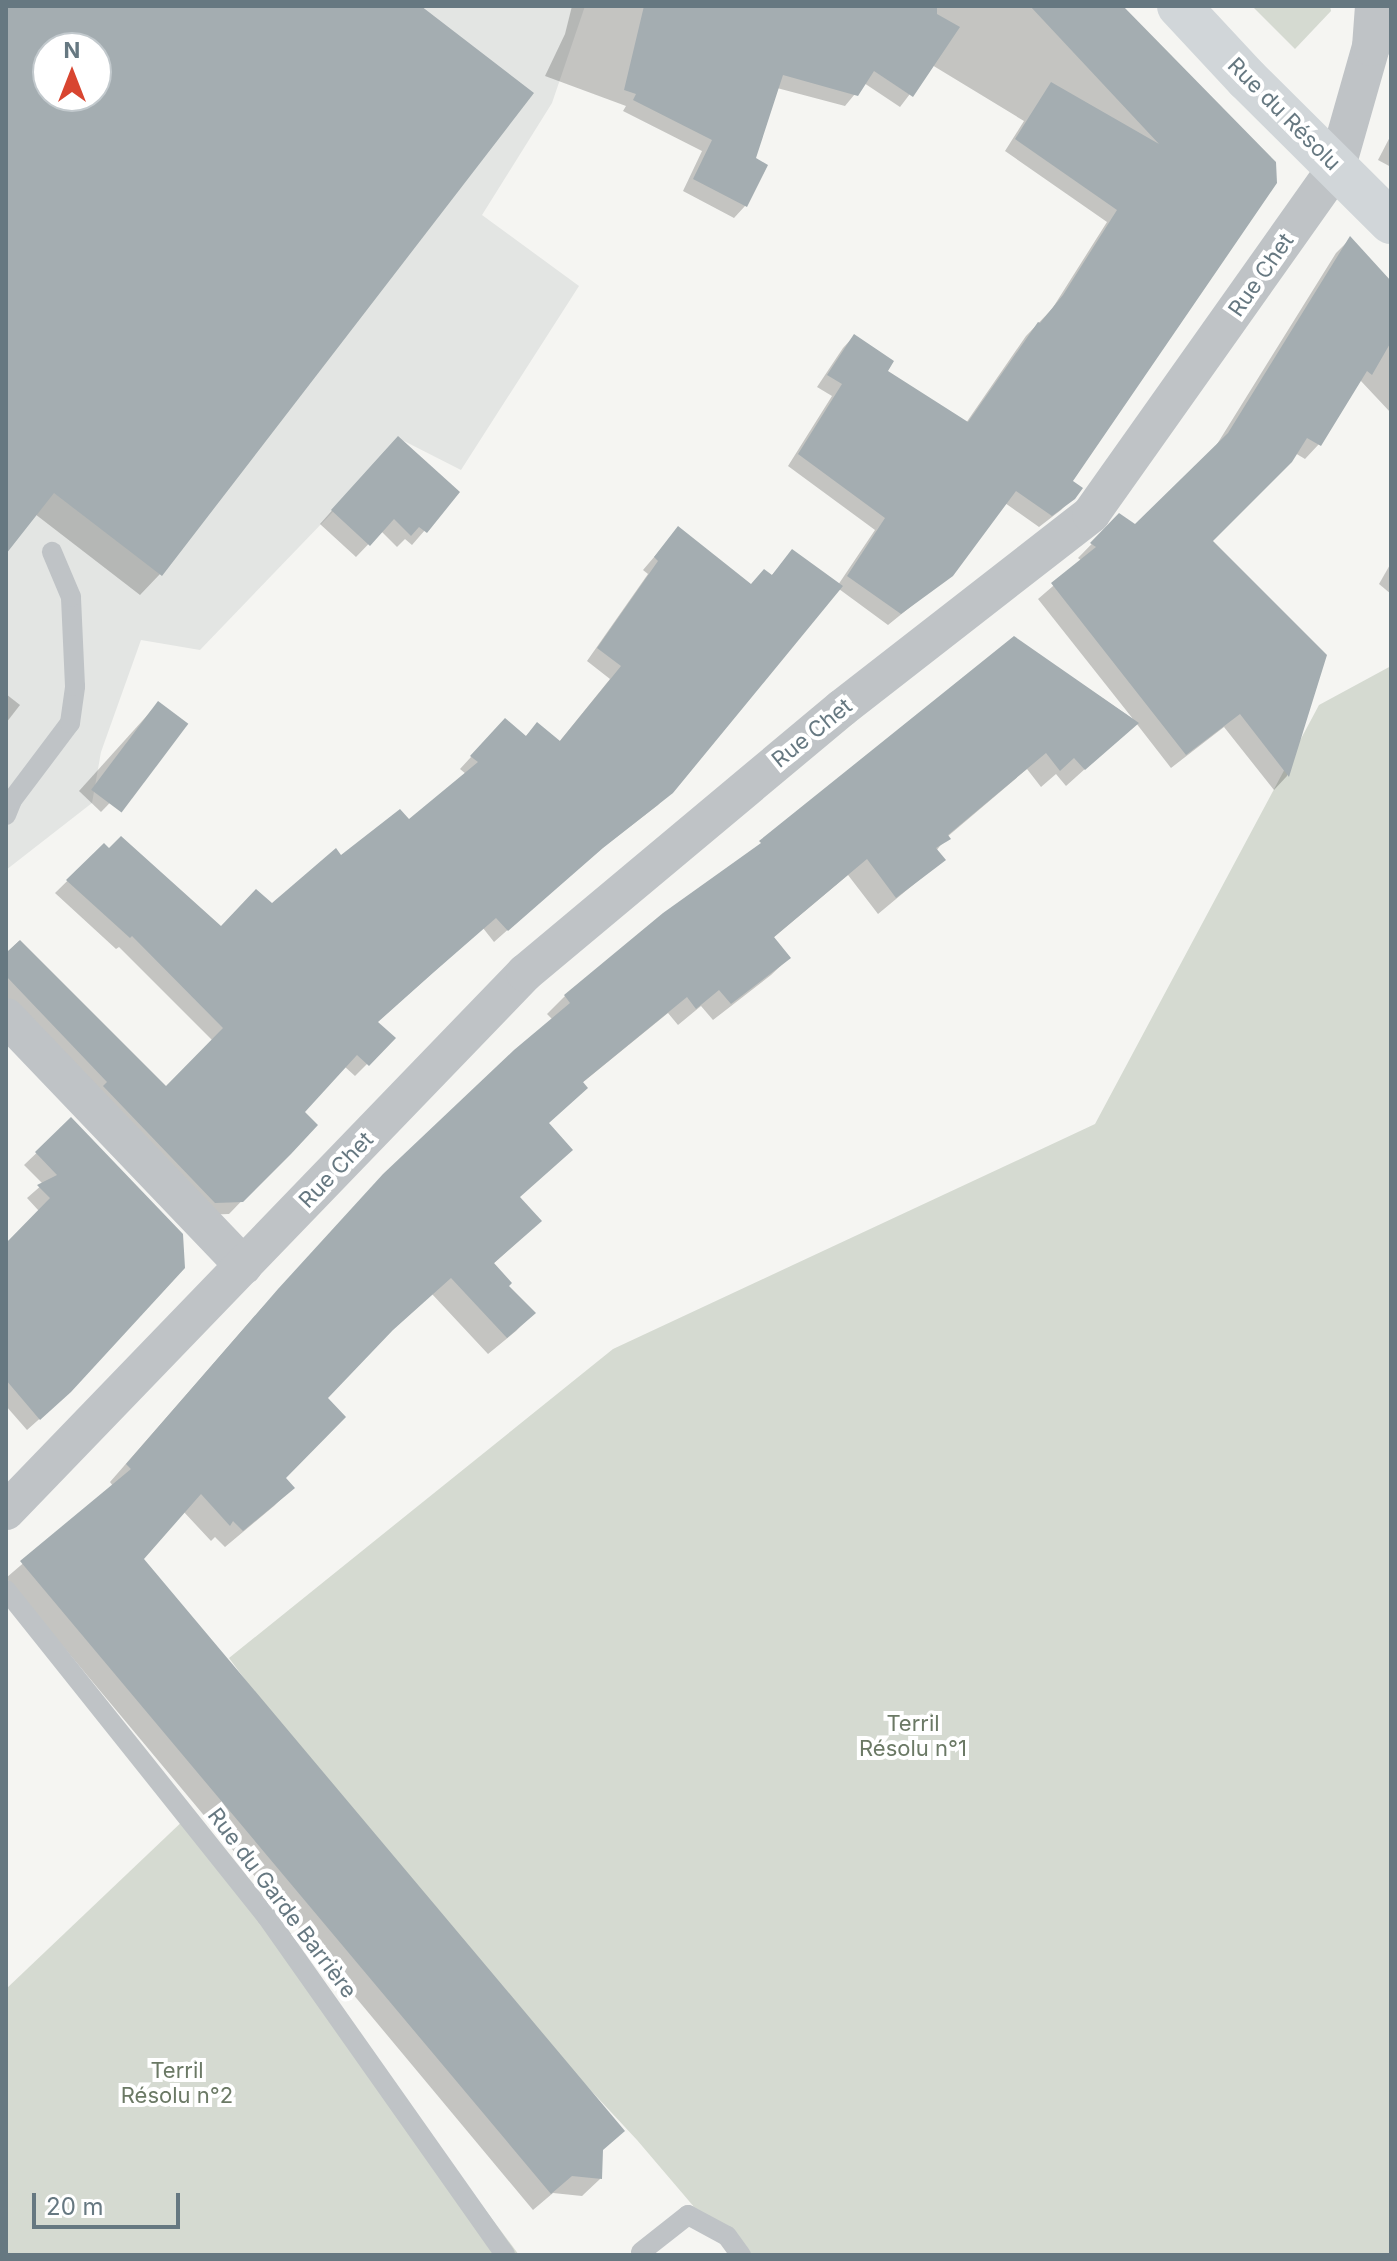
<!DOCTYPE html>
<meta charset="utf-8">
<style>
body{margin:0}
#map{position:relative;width:1397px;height:2261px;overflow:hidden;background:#f5f5f2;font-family:Inter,sans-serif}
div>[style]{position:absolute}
.built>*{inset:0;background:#e3e5e3}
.green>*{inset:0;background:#d5dad1}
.shadow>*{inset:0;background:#0003}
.building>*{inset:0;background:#a4adb1;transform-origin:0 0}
.lane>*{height:20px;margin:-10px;padding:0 10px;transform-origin:10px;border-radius:10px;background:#bfc3c6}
.street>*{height:38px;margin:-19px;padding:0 19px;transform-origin:19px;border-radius:19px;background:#bfc3c6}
.secondary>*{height:44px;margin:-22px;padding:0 22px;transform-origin:22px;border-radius:22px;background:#d1d6d9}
span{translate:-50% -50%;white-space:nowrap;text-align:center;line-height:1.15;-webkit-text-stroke:8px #fff;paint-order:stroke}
.street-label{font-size:22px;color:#667881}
.park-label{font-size:22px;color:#6b7965}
.frame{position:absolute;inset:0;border:8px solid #667881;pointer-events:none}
.north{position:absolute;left:32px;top:32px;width:80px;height:80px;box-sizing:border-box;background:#fff;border:2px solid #c2c9cd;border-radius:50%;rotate:0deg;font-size:22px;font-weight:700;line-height:32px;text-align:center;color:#667881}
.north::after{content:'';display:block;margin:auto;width:28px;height:36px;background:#d84530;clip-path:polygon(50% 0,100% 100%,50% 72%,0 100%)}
.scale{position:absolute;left:32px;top:2193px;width:148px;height:36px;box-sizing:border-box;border:4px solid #667881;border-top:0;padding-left:10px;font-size:24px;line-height:28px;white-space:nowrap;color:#667881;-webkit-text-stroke:6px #fff;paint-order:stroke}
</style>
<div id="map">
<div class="built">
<div style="clip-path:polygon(evenodd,6px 6px,585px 6px,552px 103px,482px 215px,579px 286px,461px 470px,402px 440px,200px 650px,141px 640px,101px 752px,92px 803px,6px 870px,6px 6px,48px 48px,96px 48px,96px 96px,48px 96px,48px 48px)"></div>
</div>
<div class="green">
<div style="clip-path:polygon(1252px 6px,1330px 6px,1331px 11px,1295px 49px)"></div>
<div style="clip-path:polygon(1391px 666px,1391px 2255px,735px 2255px,637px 2140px,394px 1879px,229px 1658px,613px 1349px,1095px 1124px,1319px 705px)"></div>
<div style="clip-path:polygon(188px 1816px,267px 1917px,519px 2255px,6px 2255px,6px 1989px)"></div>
</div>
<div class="shadow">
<div style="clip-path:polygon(evenodd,6px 6px,418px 6px,160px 574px,140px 595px,35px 514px,6px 551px,6px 6px,48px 48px,96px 48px,96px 96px,48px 96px,48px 48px)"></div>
<div style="clip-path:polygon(572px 6px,1120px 6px,1274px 163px,1070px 482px,1073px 497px,1061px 510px,1039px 527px,1005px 503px,951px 574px,888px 625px,839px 589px,658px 805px,588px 859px,494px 942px,483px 928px,376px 1023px,393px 1038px,355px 1076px,344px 1066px,302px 1112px,315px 1125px,229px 1214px,202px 1215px,6px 1010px,6px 953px,19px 941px,166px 1088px,213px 1041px,119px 947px,116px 949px,55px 893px,104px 845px,220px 929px,272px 906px,341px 858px,409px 822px,466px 774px,460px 769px,493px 733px,525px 737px,537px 725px,559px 742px,610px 679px,587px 661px,648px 574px,643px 570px,678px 529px,750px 586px,771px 576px,793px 552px,838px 585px,875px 530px,788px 466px,832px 396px,817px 387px,843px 348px,854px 336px,885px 372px,966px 423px,1026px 336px,1052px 309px,1107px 222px,1005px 151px,1024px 121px,932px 65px,900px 107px,864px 83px,845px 106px,777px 88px,753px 159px,765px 165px,745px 206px,734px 218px,683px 191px,702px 151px,623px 111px,626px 106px,545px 76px,565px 34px)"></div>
<div style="clip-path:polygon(1391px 135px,1391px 167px,1378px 160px)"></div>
<div style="clip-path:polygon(1350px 239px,1391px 284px,1391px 413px,1360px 380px,1319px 444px,1305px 459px,1295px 453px,1210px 541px,1325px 655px,1287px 776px,1274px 790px,1224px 727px,1171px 768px,1136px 723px,1066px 786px,1056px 774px,1041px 787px,1027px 769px,947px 837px,936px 851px,943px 860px,878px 914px,848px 875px,773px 938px,789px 958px,771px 975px,713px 1020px,701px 1006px,678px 1025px,668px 1013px,582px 1083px,547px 1124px,519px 1198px,540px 1221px,493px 1264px,506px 1287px,533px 1313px,516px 1331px,488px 1354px,432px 1294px,379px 1342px,326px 1398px,283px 1478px,292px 1488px,274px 1506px,225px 1547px,215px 1537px,211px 1541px,183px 1511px,141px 1559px,601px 2152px,600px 2179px,582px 2196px,553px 2193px,533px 2210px,6px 1578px,113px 1486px,110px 1482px,261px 1309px,553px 1020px,547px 1014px,565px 996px,664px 914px,746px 856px,1014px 638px,1133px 719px,1038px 599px,1082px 561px,1078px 558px,1119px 516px,1135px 527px,1214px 449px,1336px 253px)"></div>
<div style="clip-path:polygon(385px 451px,458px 492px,412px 545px,405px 539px,397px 547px,381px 531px,356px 557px,320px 524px)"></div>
<div style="clip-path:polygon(1391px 563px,1391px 594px,1379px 584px)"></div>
<div style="clip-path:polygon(6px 694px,20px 705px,6px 723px)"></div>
<div style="clip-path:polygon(152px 710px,185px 725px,101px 812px,79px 791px)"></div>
<div style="clip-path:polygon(71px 1120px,55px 1405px,27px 1430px,6px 1406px,6px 1246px,39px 1211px,27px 1198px,43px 1184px,24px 1165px)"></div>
</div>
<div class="building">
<div style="clip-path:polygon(evenodd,6px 6px,421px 6px,534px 93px,162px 576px,54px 493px,6px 554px,6px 6px,48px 48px,96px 48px,96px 96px,48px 96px,48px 48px)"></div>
<div style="clip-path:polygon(644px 6px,937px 6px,937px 14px,960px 27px,913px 97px,874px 71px,858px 96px,783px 75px,756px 158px,768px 165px,747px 207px,693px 179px,712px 140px,633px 100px,636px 94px,624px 90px)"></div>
<div style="clip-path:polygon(1030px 6px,1123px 6px,1276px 162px,1277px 183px,1073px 481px,1083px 488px,1075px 499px,1052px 516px,1016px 491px,953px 576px,901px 614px,847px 576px,885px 518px,798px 454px,842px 384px,827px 375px,854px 334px,894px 361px,888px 371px,968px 422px,1038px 322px,1040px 323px,1063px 295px,1117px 210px,1015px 139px,1051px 82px,1159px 144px)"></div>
<div style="clip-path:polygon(1350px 236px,1391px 281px,1391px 342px,1372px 375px,1367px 371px,1321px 446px,1307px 438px,1292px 462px,1213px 541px,1327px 655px,1289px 777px,1240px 714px,1186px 755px,1051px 583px,1096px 547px,1090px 543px,1119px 513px,1135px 524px,1228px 433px)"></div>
<div style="clip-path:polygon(398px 436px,460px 492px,427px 533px,419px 527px,411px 536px,394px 519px,370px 546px,331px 510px)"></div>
<div style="clip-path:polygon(678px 526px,751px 584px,764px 569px,772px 575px,792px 549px,843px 586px,673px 793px,603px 848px,508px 931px,496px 918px,434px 972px,378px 1022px,396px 1038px,369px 1066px,357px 1055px,305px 1112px,318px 1125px,291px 1154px,243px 1202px,215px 1203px,103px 1086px,107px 1082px,6px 976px,6px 953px,20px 940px,166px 1086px,223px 1028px,132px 936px,130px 938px,66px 880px,104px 843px,109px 848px,121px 836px,221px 926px,256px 889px,272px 903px,336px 848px,341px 855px,400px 809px,409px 819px,478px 762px,470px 756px,505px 718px,526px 736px,537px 722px,560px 741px,621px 666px,597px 648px,658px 561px,654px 557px)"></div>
<div style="clip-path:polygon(1014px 636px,1139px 723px,1085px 770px,1074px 758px,1060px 771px,1046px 753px,948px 835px,951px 839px,936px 848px,946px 860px,896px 898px,867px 859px,774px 937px,791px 958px,731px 1004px,719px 990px,696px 1009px,687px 997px,583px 1082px,588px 1088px,549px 1123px,573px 1150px,520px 1197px,542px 1221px,494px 1263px,512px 1283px,509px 1286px,536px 1313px,507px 1338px,451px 1278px,393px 1330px,328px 1398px,346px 1417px,286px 1478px,295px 1488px,243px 1531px,233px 1521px,230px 1526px,201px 1494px,144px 1559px,625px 2131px,603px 2150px,602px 2179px,572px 2176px,551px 2194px,20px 1561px,131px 1469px,126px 1464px,278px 1289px,383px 1174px,514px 1050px,570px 1003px,564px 995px,663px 913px,761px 843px,759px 841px)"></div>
<div style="left:158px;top:701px;width:38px;height:111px;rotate:37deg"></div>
<div style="clip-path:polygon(71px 1117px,183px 1234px,185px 1268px,71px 1392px,40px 1420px,6px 1380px,6px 1243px,50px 1198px,37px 1185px,57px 1175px,35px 1152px)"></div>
</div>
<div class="lane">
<div style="left:6px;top:815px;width:16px;rotate:-68deg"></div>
<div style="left:12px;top:800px;width:96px;rotate:-53deg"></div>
<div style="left:70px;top:723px;width:37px;rotate:-82deg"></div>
<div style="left:75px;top:686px;width:89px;rotate:-92.6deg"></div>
<div style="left:71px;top:597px;width:49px;rotate:-112.9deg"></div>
<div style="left:6px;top:1590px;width:418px;rotate:51.4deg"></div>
<div style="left:267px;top:1917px;width:413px;rotate:54.8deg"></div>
<div style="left:641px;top:2252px;width:60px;rotate:-38.2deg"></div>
<div style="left:688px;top:2215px;width:44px;rotate:28.3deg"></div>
<div style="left:727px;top:2236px;width:24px;rotate:54deg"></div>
</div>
<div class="street">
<div style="left:6px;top:1017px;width:344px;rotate:46.3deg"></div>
<div style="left:6px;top:1511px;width:748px;rotate:-46.03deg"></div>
<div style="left:525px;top:973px;width:413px;rotate:-39.9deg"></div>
<div style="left:842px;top:708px;width:316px;rotate:-37.9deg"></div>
<div style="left:1091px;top:514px;width:426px;rotate:-54.7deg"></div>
<div style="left:1337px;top:166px;width:124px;rotate:-74.1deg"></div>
<div style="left:1371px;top:47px;width:41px;rotate:-85.8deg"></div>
</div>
<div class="secondary">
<div style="left:1179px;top:6px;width:100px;rotate:47deg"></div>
<div style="left:1247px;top:79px;width:203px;rotate:44.8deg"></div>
</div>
<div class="street-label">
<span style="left:1284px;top:114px;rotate:45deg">Rue du Résolu</span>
<span style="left:1261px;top:275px;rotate:-55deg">Rue Chet</span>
<span style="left:812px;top:733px;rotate:-39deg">Rue Chet</span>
<span style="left:336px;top:1170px;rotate:-46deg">Rue Chet</span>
<span style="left:282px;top:1903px;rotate:53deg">Rue du Garde Barrière</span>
</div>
<div class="park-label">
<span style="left:913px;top:1736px">Terril<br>Résolu n°1</span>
<span style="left:177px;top:2083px">Terril<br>Résolu n°2</span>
</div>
<div class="frame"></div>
<div class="north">N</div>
<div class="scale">20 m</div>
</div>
